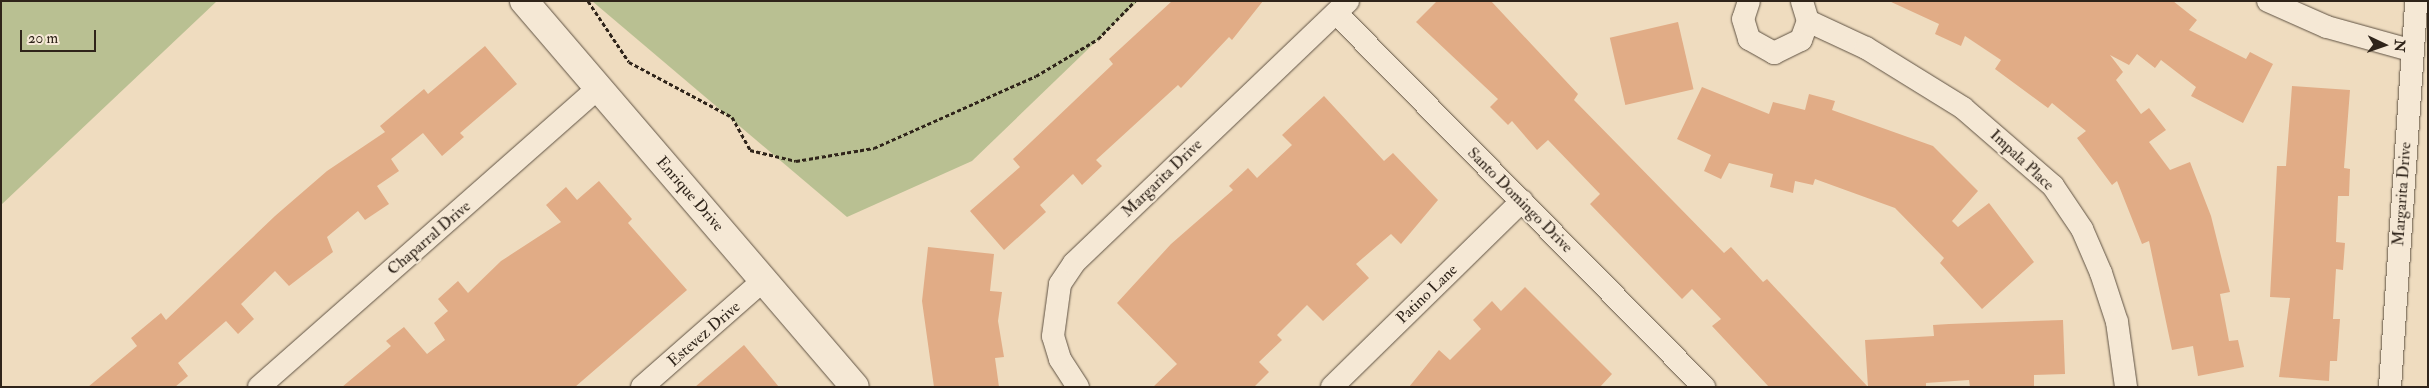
<!DOCTYPE html>
<style>
body{margin:0}
#map{position:relative;width:2429px;height:388px;overflow:hidden;background:#efdcbf;font-family:"IM FELL Double Pica",serif}
div>[style]{position:absolute}
.green>*{inset:0;background:#b9c092}
.building>*{inset:0;background:#e1ac86;transform-origin:0 0}
.path>*{height:3px;margin-top:-1.5px;transform-origin:0;background:repeating-linear-gradient(90deg,#2f241a 0 4px,transparent 0 6.5px)}
.roads{filter:drop-shadow(0 0 1px #5f5243) drop-shadow(0 0 1px #5f5243)}
.minor>*{height:22px;margin:-11px;padding:0 11px;transform-origin:11px;border-radius:11px;background:#f5e8d5}
.tertiary>*{height:28px;margin:-14px;padding:0 14px;transform-origin:14px;border-radius:14px;background:#f5e8d5}
span{translate:-50% -50%;white-space:nowrap;text-align:center;line-height:1.15;-webkit-text-stroke:4px #f5e8d5;paint-order:stroke}
.street-label{font-size:16px;color:#2f241a}
.frame{position:absolute;inset:0;border:2px solid #2f241a;pointer-events:none}
.north{position:absolute;left:2359px;top:20px;width:50px;height:50px;-webkit-text-stroke:4px #f5e8d5;paint-order:stroke;rotate:93deg;font-size:14px;font-weight:700;line-height:20px;text-align:center;color:#2f241a}
.north::after{content:'';display:block;margin:auto;width:18px;height:22px;background:#2f241a;clip-path:polygon(50% 0,100% 100%,50% 72%,0 100%)}
.scale{position:absolute;left:20px;top:30px;width:76px;height:22px;box-sizing:border-box;border:2px solid #2f241a;border-top:0;padding-left:6px;font-size:15px;line-height:18px;white-space:nowrap;color:#2f241a;-webkit-text-stroke:4px #f5e8d5;paint-order:stroke}
</style>
<div id="map">
<div class="green">
<div style="clip-path:polygon(1px 1px,217px 1px,1px 205px)"></div>
<div style="clip-path:polygon(592px 1px,1138px 1px,972px 161px,847px 217px)"></div>
</div>
<div class="building">
<div style="clip-path:polygon(1172px 1px,1263px 1px,1232px 40px,1229px 37px,1181px 88px,1178px 85px,1096px 160px,1102px 166px,1082px 185px,1073px 174px,1040px 205px,1046px 212px,1004px 250px,970px 211px,1020px 167px,1013px 159px,1113px 64px,1109px 59px)"></div>
<div style="clip-path:polygon(1437px 1px,1491px 1px,1578px 94px,1574px 100px,1724px 253px,1731px 247px,1763px 282px,1767px 279px,1868px 387px,1865px 340px,1934px 336px,1933px 325px,1949px 324px,2063px 320px,2065px 374px,2034px 375px,2034px 387px,1970px 387px,1969px 380px,1926px 383px,1926px 387px,1769px 387px,1712px 326px,1721px 319px,1692px 289px,1682px 299px,1590px 204px,1600px 194px,1548px 140px,1537px 150px,1512px 121px,1508px 125px,1490px 107px,1498px 99px,1416px 22px)"></div>
<div style="clip-path:polygon(1889px 1px,2173px 1px,2197px 20px,2189px 30px,2246px 59px,2250px 52px,2273px 64px,2243px 123px,2191px 96px,2196px 87px,2161px 60px,2155px 68px,2137px 54px,2129px 65px,2110px 55px,2123px 72px,2116px 80px,2141px 114px,2149px 108px,2166px 130px,2149px 142px,2170px 170px,2190px 162px,2211px 216px,2230px 292px,2220px 294px,2229px 341px,2238px 340px,2244px 367px,2198px 376px,2193px 346px,2172px 350px,2149px 241px,2142px 244px,2117px 181px,2112px 185px,2077px 138px,2086px 131px,2052px 103px,2048px 108px,1995px 69px,2001px 60px,1965px 36px,1961px 46px,1935px 34px,1939px 24px)"></div>
<div style="left:1678px;top:22px;width:69px;height:70px;rotate:77deg"></div>
<div style="clip-path:polygon(485px 46px,517px 84px,460px 133px,464px 137px,442px 156px,423px 133px,391px 159px,399px 171px,377px 186px,389px 204px,365px 220px,358px 211px,327px 237px,333px 252px,289px 286px,275px 271px,241px 304px,254px 319px,238px 334px,226px 321px,178px 363px,188px 376px,175px 387px,88px 387px,137px 346px,131px 338px,161px 313px,166px 320px,275px 216px,327px 171px,385px 132px,380px 126px,424px 89px,428px 94px)"></div>
<div style="clip-path:polygon(2292px 86px,2350px 90px,2344px 168px,2350px 169px,2349px 196px,2338px 196px,2336px 242px,2345px 243px,2343px 270px,2336px 269px,2333px 319px,2340px 319px,2337px 361px,2330px 361px,2329px 381px,2279px 377px,2290px 298px,2270px 297px,2277px 166px,2286px 166px)"></div>
<div style="clip-path:polygon(1702px 87px,1769px 114px,1773px 102px,1805px 110px,1809px 94px,1835px 101px,1832px 110px,1933px 146px,1978px 191px,1952px 221px,1958px 227px,1989px 203px,2034px 262px,1982px 309px,1940px 263px,1944px 258px,1895px 208px,1815px 179px,1813px 185px,1795px 181px,1793px 193px,1770px 187px,1773px 174px,1729px 163px,1721px 179px,1704px 171px,1711px 155px,1677px 139px)"></div>
<div style="clip-path:polygon(1324px 96px,1384px 161px,1393px 153px,1438px 200px,1401px 244px,1391px 234px,1356px 264px,1369px 278px,1323px 321px,1307px 305px,1277px 335px,1282px 340px,1259px 362px,1269px 372px,1254px 387px,1153px 387px,1177px 364px,1117px 303px,1171px 244px,1233px 190px,1229px 186px,1248px 168px,1257px 178px,1292px 145px,1282px 135px)"></div>
<div style="clip-path:polygon(599px 181px,632px 219px,628px 223px,687px 290px,575px 387px,342px 387px,391px 346px,386px 341px,404px 327px,427px 354px,445px 340px,434px 323px,448px 311px,438px 299px,458px 281px,468px 293px,501px 261px,561px 222px,546px 205px,566px 187px,577px 200px)"></div>
<div style="clip-path:polygon(928px 247px,994px 254px,990px 291px,1002px 292px,998px 321px,1004px 357px,995px 358px,999px 387px,934px 387px,922px 301px)"></div>
<div style="clip-path:polygon(1525px 287px,1612px 374px,1600px 387px,1409px 387px,1439px 350px,1450px 360px,1481px 329px,1473px 320px,1492px 301px,1501px 311px)"></div>
<div style="clip-path:polygon(744px 345px,779px 387px,695px 387px)"></div>
</div>
<div class="path">
<div style="left:588px;top:1px;width:73px;rotate:56.1deg"></div>
<div style="left:629px;top:62px;width:117px;rotate:28.1deg"></div>
<div style="left:732px;top:117px;width:38px;rotate:61deg"></div>
<div style="left:750px;top:150px;width:47px;rotate:13.4deg"></div>
<div style="left:796px;top:161px;width:79px;rotate:-9.5deg"></div>
<div style="left:874px;top:148px;width:177px;rotate:-24deg"></div>
<div style="left:1036px;top:76px;width:72px;rotate:-30.8deg"></div>
<div style="left:1098px;top:39px;width:53px;rotate:-45.8deg"></div>
</div>
<div class="roads">
<div class="minor">
<div style="left:1749px;top:1px;width:19px;rotate:108deg"></div>
<div style="left:1743px;top:19px;width:21px;rotate:73deg"></div>
<div style="left:1749px;top:39px;width:29px;rotate:29deg"></div>
<div style="left:1774px;top:53px;width:30px;rotate:-26deg"></div>
<div style="left:1801px;top:40px;width:20px;rotate:-70deg"></div>
<div style="left:1808px;top:21px;width:21px;rotate:-107deg"></div>
<div style="left:2268px;top:1px;width:64px;rotate:23.8deg"></div>
<div style="left:2327px;top:27px;width:86px;rotate:15.5deg"></div>
<div style="left:1336px;top:13px;width:525px;rotate:45.46deg"></div>
<div style="left:1808px;top:21px;width:64px;rotate:25deg"></div>
<div style="left:1866px;top:48px;width:114px;rotate:31.7deg"></div>
<div style="left:1963px;top:108px;width:119px;rotate:40.9deg"></div>
<div style="left:2053px;top:186px;width:52px;rotate:56deg"></div>
<div style="left:2082px;top:229px;width:48px;rotate:66.6deg"></div>
<div style="left:2101px;top:273px;width:52px;rotate:71.9deg"></div>
<div style="left:2117px;top:322px;width:66px;rotate:82.1deg"></div>
<div style="left:259px;top:387px;width:451px;rotate:-41.4deg"></div>
<div style="left:642px;top:387px;width:164px;rotate:-41.3deg"></div>
<div style="left:1078px;top:387px;width:33px;rotate:-123deg"></div>
<div style="left:1060px;top:359px;width:24px;rotate:-107deg"></div>
<div style="left:1053px;top:336px;width:52px;rotate:-82.3deg"></div>
<div style="left:1060px;top:284px;width:25px;rotate:-56deg"></div>
<div style="left:1074px;top:263px;width:379px;rotate:-43.7deg"></div>
<div style="left:1332px;top:387px;width:266px;rotate:-44.4deg"></div>
<div style="left:2390px;top:387px;width:387px;rotate:-86.1deg"></div>
</div>
<div class="tertiary">
<div style="left:524px;top:1px;width:508px;rotate:49.39deg"></div>
</div>
</div>
<div class="street-label">
<span style="left:2022px;top:160px;rotate:43deg">Impala Place</span>
<span style="left:1162px;top:178px;rotate:-44deg">Margarita Drive</span>
<span style="left:690px;top:194px;rotate:49deg">Enrique Drive</span>
<span style="left:2402px;top:194px;rotate:-86deg">Margarita Drive</span>
<span style="left:1520px;top:200px;rotate:45deg">Santo Domingo Drive</span>
<span style="left:429px;top:238px;rotate:-41deg">Chaparral Drive</span>
<span style="left:1427px;top:294px;rotate:-44deg">Patino Lane</span>
<span style="left:704px;top:334px;rotate:-41deg">Estevez Drive</span>
</div>
<div class="frame"></div>
<div class="north">N</div>
<div class="scale">20 m</div>
</div>
